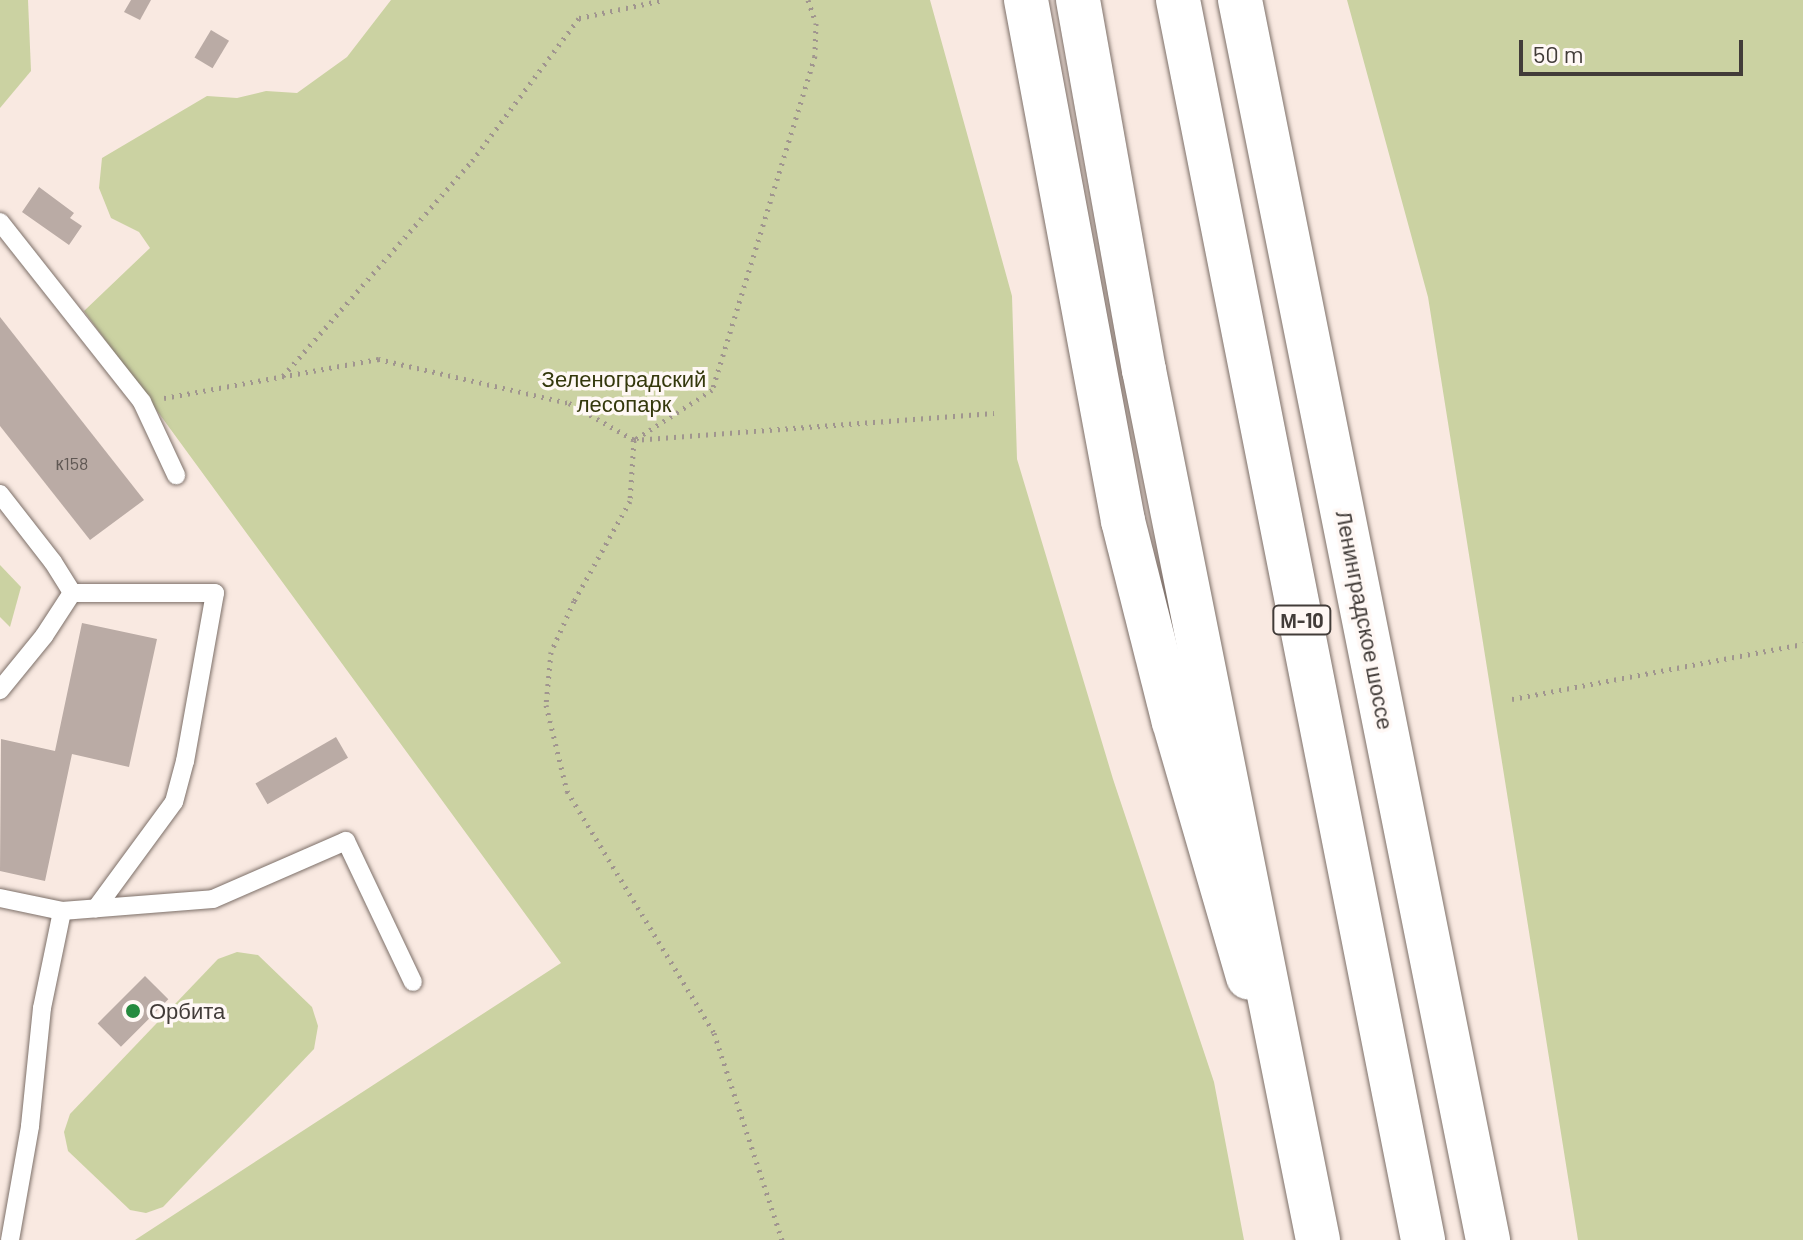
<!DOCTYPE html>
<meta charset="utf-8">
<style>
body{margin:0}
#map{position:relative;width:1803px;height:1240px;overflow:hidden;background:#f9e9e1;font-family:Barlow,sans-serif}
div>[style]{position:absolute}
.green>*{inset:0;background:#cbd2a2}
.building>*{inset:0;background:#baaba5;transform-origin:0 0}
.path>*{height:5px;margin-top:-2.5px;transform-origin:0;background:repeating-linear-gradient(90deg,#a0958f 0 2px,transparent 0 8px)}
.roads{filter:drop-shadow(0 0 2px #7d7069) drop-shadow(0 0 2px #7d7069)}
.service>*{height:18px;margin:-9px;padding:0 9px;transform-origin:9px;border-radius:9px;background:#fff}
.primary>*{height:44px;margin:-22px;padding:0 22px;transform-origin:22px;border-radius:22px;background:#fff}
.trunk>*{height:44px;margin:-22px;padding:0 22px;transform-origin:22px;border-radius:22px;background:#fff}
.dots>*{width:22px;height:22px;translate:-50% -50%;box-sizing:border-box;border:4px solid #fff8f5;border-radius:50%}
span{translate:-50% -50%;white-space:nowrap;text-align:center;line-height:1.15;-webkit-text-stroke:7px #fff8f5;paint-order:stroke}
.number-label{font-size:18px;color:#605854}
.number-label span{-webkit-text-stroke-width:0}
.shield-label span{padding:2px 6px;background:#fff8f5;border:2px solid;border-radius:6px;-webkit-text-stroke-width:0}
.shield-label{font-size:20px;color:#423c39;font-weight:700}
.park-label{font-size:22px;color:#34380c}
.street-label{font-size:22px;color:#423c39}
.poi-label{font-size:22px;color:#423c39}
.left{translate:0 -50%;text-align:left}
.scale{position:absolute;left:1519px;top:40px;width:224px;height:36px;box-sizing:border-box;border:4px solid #423c39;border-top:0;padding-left:10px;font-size:24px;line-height:28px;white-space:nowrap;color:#423c39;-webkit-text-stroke:6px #fff8f5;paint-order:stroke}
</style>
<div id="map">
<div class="green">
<div style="clip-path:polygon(0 0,28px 0,31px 71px,0 108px)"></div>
<div style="clip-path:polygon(391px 0,930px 0,1012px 296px,1017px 459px,1113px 779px,1214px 1082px,1244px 1240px,135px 1240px,561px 963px,84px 311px,150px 248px,139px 232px,111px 218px,99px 188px,102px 158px,207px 96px,237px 98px,266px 91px,297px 93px,347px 57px)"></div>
<div style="clip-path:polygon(1347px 0,1803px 0,1803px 1240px,1578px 1240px,1428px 297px)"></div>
<div style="clip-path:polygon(0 565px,21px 587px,10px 627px,0 617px)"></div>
<div style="clip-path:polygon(237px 952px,258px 955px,312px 1007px,318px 1026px,314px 1049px,163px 1207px,146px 1213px,130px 1210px,68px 1151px,64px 1132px,70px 1114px,218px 959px)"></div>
</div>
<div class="building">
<div style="clip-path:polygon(131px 0,151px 0,140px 20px,124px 12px)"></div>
<div style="left:211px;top:30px;width:21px;height:32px;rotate:31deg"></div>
<div style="clip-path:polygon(39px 187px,74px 213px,70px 218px,82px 226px,69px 245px,22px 212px)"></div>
<div style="clip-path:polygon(0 317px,144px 500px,90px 540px,0 426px)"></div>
<div style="clip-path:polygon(82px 623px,157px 639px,129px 767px,72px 754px,45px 881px,0 871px,1px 739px,55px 751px)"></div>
<div style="left:336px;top:737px;width:24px;height:93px;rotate:60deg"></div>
<div style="left:145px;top:976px;width:33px;height:67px;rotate:45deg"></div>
</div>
<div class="path">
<div style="left:808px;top:0;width:24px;rotate:71deg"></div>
<div style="left:816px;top:23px;width:33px;rotate:92deg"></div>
<div style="left:815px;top:56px;width:350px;rotate:107.1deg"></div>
<div style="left:712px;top:390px;width:93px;rotate:147.3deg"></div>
<div style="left:634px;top:440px;width:361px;rotate:-4.3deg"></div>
<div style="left:283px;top:376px;width:286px;rotate:-48.7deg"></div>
<div style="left:472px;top:161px;width:179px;rotate:-53.2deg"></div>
<div style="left:579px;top:18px;width:86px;rotate:-12.1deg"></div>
<div style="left:164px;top:398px;width:218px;rotate:-10.3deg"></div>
<div style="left:378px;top:359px;width:196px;rotate:13deg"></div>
<div style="left:569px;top:403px;width:75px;rotate:29.6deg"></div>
<div style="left:634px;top:440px;width:61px;rotate:93.8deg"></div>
<div style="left:630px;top:501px;width:115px;rotate:119.2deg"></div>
<div style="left:574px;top:601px;width:56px;rotate:114.3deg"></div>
<div style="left:551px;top:652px;width:53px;rotate:95.4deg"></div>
<div style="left:546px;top:705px;width:89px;rotate:76.3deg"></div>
<div style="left:567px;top:791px;width:283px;rotate:58.7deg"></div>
<div style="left:714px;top:1033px;width:218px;rotate:71.8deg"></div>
<div style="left:1512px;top:699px;width:296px;rotate:-10.7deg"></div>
</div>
<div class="roads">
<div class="service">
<div style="left:0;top:222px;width:229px;rotate:51.7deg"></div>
<div style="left:142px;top:402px;width:81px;rotate:65deg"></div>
<div style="left:0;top:494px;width:86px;rotate:52.1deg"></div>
<div style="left:53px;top:562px;width:36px;rotate:58deg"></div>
<div style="left:72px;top:593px;width:51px;rotate:123.1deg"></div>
<div style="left:44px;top:636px;width:70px;rotate:129.2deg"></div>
<div style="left:72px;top:593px;width:143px"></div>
<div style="left:215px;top:593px;width:171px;rotate:100.1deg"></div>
<div style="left:185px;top:761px;width:42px;rotate:105deg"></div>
<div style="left:174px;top:802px;width:132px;rotate:126.3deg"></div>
<div style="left:0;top:898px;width:63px;rotate:11.8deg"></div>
<div style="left:62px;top:911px;width:151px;rotate:-4.5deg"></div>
<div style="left:213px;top:899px;width:145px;rotate:-23.6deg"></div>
<div style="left:346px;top:841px;width:156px;rotate:64.6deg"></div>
<div style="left:10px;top:1240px;width:116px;rotate:-80deg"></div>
<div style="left:30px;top:1126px;width:119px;rotate:-84.2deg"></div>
<div style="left:42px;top:1008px;width:99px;rotate:-78.3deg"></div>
</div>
<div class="primary">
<div style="left:1026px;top:0;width:530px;rotate:79.45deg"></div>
<div style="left:1123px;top:521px;width:207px;rotate:75.8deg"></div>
<div style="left:1174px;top:722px;width:266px;rotate:73.8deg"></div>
<div style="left:1240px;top:0;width:1265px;rotate:78.69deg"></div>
</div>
<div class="trunk">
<div style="left:1078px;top:0;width:376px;rotate:79.9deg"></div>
<div style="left:1144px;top:370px;width:887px;rotate:78.69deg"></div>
<div style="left:1178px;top:0;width:1264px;rotate:78.82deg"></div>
</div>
</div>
<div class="dots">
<div style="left:133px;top:1011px;background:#258a3f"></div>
</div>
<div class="number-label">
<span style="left:72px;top:463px">к158</span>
</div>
<div class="shield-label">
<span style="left:1302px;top:620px">М-10</span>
</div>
<div class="park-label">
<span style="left:624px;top:391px">Зеленоградский<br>лесопарк</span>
</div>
<div class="street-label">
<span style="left:1365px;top:620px;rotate:79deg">Ленинградское шоссе</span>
</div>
<div class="poi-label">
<span class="left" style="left:149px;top:1011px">Орбита</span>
</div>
<div class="scale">50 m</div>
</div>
